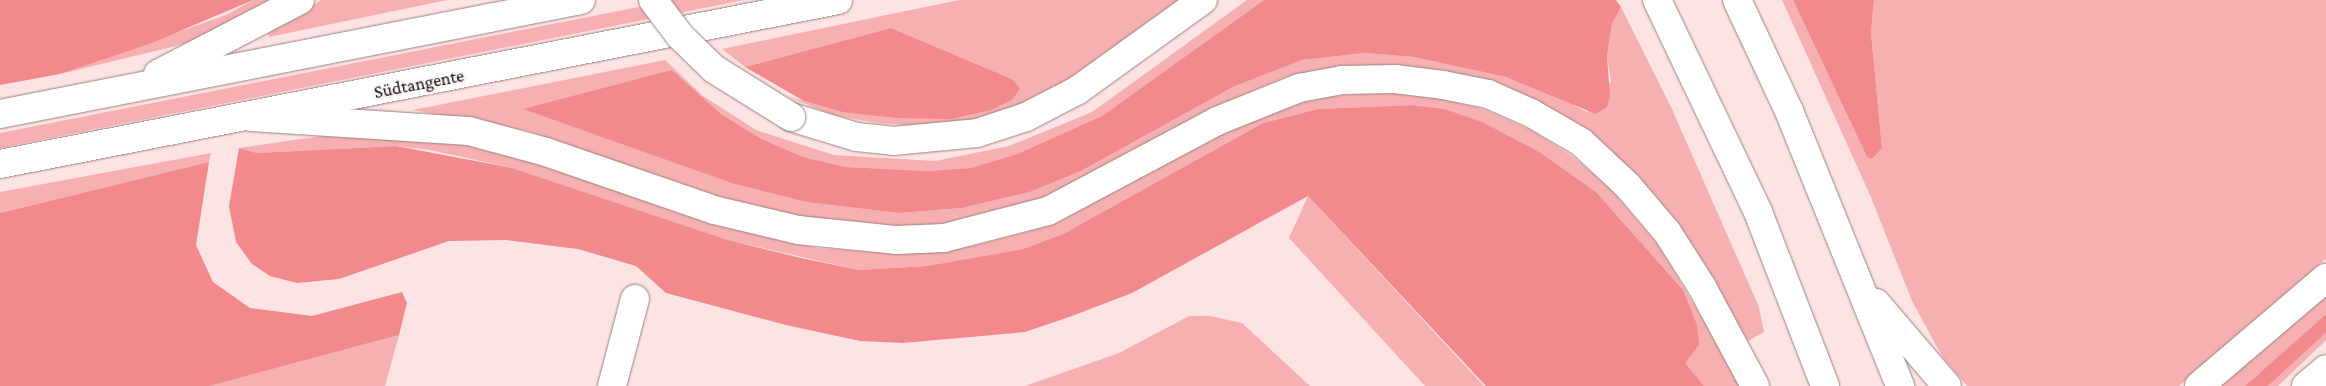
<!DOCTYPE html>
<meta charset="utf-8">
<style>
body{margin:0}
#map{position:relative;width:2326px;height:386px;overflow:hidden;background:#fde3e3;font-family:"Crimson Pro",serif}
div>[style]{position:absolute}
.green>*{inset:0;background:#f7b0b1}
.forest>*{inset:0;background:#f1898d}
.roads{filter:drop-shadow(0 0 1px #9d8080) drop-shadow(0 0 1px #9d8080)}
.minor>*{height:28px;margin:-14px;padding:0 14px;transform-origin:14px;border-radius:14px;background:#fff}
.highway>*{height:28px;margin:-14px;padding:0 14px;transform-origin:14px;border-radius:14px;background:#fff}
.bridges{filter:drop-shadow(0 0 1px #9d8080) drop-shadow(0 0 1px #9d8080)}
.highway-bridge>*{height:28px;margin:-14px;padding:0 14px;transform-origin:14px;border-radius:14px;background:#fff}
span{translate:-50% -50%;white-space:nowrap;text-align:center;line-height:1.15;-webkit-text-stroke:5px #fdf6f6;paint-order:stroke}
.street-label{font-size:18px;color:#130909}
</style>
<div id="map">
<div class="green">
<div style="clip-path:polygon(253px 0,279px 0,188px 43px,60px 74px,226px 15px)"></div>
<div style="clip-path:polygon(321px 0,447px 0,269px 37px,268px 33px)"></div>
<div style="clip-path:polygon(674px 0,744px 0,0 148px,0 133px)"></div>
<div style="clip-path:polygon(959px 0,1182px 0,1070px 86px,975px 122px,918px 126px,877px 123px,832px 115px,787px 96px,842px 112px,1020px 88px,1012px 79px,891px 28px,745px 67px,722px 49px)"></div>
<div style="clip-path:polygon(1247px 0,1264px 0,1102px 116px,1017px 154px,971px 168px,927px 171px,846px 167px,803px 157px,760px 138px,721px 114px,672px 70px,538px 114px,734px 184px,806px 202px,899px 213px,962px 208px,1030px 192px,1081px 171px,1233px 87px,1302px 60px,1365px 53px,1414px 57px,1506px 77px,1544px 90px,1587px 112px,1611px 82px,1607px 56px,1612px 24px,1621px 7px,1671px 107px,1759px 307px,1764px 332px,1748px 341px,1701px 266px,1505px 88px,1423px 69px,1373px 65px,1286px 77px,1203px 112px,1039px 205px,938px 230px,834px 226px,741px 206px,528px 131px,413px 110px,665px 60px,703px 96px,756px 130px,834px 155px,935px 161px,1009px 146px,1092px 112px)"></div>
<div style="clip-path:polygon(1782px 0,1793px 0,1867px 157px,1872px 159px,1882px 148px,1871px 33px,1874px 0,2326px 0,2326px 259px,2179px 386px,1967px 386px,1943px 358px,1912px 301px,1870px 195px)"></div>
<div style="clip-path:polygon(1382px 92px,1430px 95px,1486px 110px,1533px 131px,1572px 156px,1609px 187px,1659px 246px,1743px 386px,1704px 386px,1684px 363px,1683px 290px,1596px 192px,1541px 153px,1444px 109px,1413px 105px,1318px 109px,1263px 123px,1063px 234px,1023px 249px,927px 266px,859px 270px,728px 240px,512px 168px,430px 150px,396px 146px,257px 153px,239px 148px,329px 135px,450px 140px,528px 158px,676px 212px,776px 239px,817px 248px,905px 254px,968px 247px,1048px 226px,1224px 132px,1287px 106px,1331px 96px)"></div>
<div style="clip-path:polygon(211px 153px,209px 162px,0 213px,0 192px)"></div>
<div style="clip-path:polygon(1308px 196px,1484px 386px,1425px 386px,1289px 238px)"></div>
<div style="clip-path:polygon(2326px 292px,2326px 314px,2245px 386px,2216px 386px)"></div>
<div style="clip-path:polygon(1189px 316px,1210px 316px,1242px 323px,1310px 386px,1025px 386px,1119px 353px)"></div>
<div style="clip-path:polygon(2326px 333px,2326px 340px,2278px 386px,2268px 386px)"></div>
<div style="clip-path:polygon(399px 335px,385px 386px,209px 386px)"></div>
</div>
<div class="forest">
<div style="clip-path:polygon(0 0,253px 0,152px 43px,60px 74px,0 85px)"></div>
<div style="clip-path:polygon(1264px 0,1616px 0,1621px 7px,1612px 24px,1607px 56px,1610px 97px,1607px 107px,1596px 114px,1506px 77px,1414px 57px,1365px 53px,1302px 60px,1233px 87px,1081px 171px,1030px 192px,962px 208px,899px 213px,806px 202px,734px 184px,523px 109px,672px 70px,721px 114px,760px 138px,803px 157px,846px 167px,927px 171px,971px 168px,1017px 154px,1102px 116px)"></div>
<div style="clip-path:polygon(1793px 0,1874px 0,1871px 33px,1882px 148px,1872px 159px,1867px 157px)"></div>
<div style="clip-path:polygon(891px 28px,1012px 79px,1020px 88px,1013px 99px,991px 110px,951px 119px,897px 118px,842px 112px,804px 101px,745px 67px)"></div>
<div style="clip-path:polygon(1413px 105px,1444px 109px,1482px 122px,1541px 153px,1596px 192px,1683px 290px,1697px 325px,1699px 345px,1685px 363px,1704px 386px,1486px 386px,1308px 196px,1132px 293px,1072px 316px,1025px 332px,903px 343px,860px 341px,786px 325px,666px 293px,636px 266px,578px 249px,507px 240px,449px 241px,339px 279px,297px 283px,270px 276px,252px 264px,236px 242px,229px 206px,239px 148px,257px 153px,396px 146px,512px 168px,728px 240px,801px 258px,859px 270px,927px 266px,1023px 249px,1063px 234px,1263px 123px,1318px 109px)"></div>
<div style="clip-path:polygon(209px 162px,196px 245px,213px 282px,250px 308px,312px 316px,402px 292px,407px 303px,399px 335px,209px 386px,0 386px,0 213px)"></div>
<div style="clip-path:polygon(2326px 314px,2326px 333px,2268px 386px,2245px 386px)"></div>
</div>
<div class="roads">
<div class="minor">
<div style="left:612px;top:386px;width:90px;rotate:-75.2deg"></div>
</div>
<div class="highway">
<div style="left:1657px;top:0;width:235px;rotate:64.5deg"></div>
<div style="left:1758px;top:212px;width:186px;rotate:68.9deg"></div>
<div style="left:1737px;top:0;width:123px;rotate:64.9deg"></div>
<div style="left:1789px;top:111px;width:297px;rotate:68deg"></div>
<div style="left:158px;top:74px;width:160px;rotate:-27.5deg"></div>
<div style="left:0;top:114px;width:592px;rotate:-11.1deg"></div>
<div style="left:251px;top:117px;width:218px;rotate:3.7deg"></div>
<div style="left:469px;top:131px;width:80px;rotate:15.3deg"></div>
<div style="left:546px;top:152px;width:178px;rotate:19deg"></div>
<div style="left:714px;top:210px;width:86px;rotate:13.4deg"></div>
<div style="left:798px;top:230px;width:100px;rotate:5.8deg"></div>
<div style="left:897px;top:240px;width:47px;rotate:-2.4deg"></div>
<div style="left:944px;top:238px;width:107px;rotate:-14.6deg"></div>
<div style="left:1048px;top:211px;width:191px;rotate:-28deg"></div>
<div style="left:1217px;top:121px;width:88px;rotate:-21.9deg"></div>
<div style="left:1299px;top:88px;width:44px;rotate:-10.5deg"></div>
<div style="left:1342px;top:80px;width:53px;rotate:-1.1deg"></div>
<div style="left:1395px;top:79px;width:48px;rotate:7.1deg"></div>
<div style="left:1443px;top:85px;width:46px;rotate:11.3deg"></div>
<div style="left:1488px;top:94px;width:47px;rotate:23.8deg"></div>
<div style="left:1531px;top:113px;width:58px;rotate:30.1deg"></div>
<div style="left:1581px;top:142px;width:64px;rotate:43.1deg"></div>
<div style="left:1628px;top:186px;width:60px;rotate:49.7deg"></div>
<div style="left:1667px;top:232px;width:65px;rotate:57.5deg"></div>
<div style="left:1702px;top:287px;width:112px;rotate:61.8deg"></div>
<div style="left:791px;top:117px;width:69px;rotate:16.9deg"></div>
<div style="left:857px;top:137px;width:36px;rotate:6deg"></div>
<div style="left:893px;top:141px;width:84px;rotate:-5.4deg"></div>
<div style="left:977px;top:133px;width:52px;rotate:-18.1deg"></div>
<div style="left:1026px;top:117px;width:59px;rotate:-27.4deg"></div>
<div style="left:1078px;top:90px;width:154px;rotate:-35.8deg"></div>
<div style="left:0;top:164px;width:854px;rotate:-11.07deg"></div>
<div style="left:1876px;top:303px;width:109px;rotate:49.5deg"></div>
<div style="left:2199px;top:386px;width:167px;rotate:-40.4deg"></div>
<div style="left:2306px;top:386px;width:26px;rotate:-40deg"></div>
</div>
</div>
<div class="bridges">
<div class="highway-bridge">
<div style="left:653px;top:0;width:45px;rotate:53.1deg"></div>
<div style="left:680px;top:36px;width:47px;rotate:44.1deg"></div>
<div style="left:714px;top:69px;width:91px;rotate:31.9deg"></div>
</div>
</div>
<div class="street-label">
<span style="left:419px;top:84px;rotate:-11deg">Südtangente</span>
</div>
</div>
